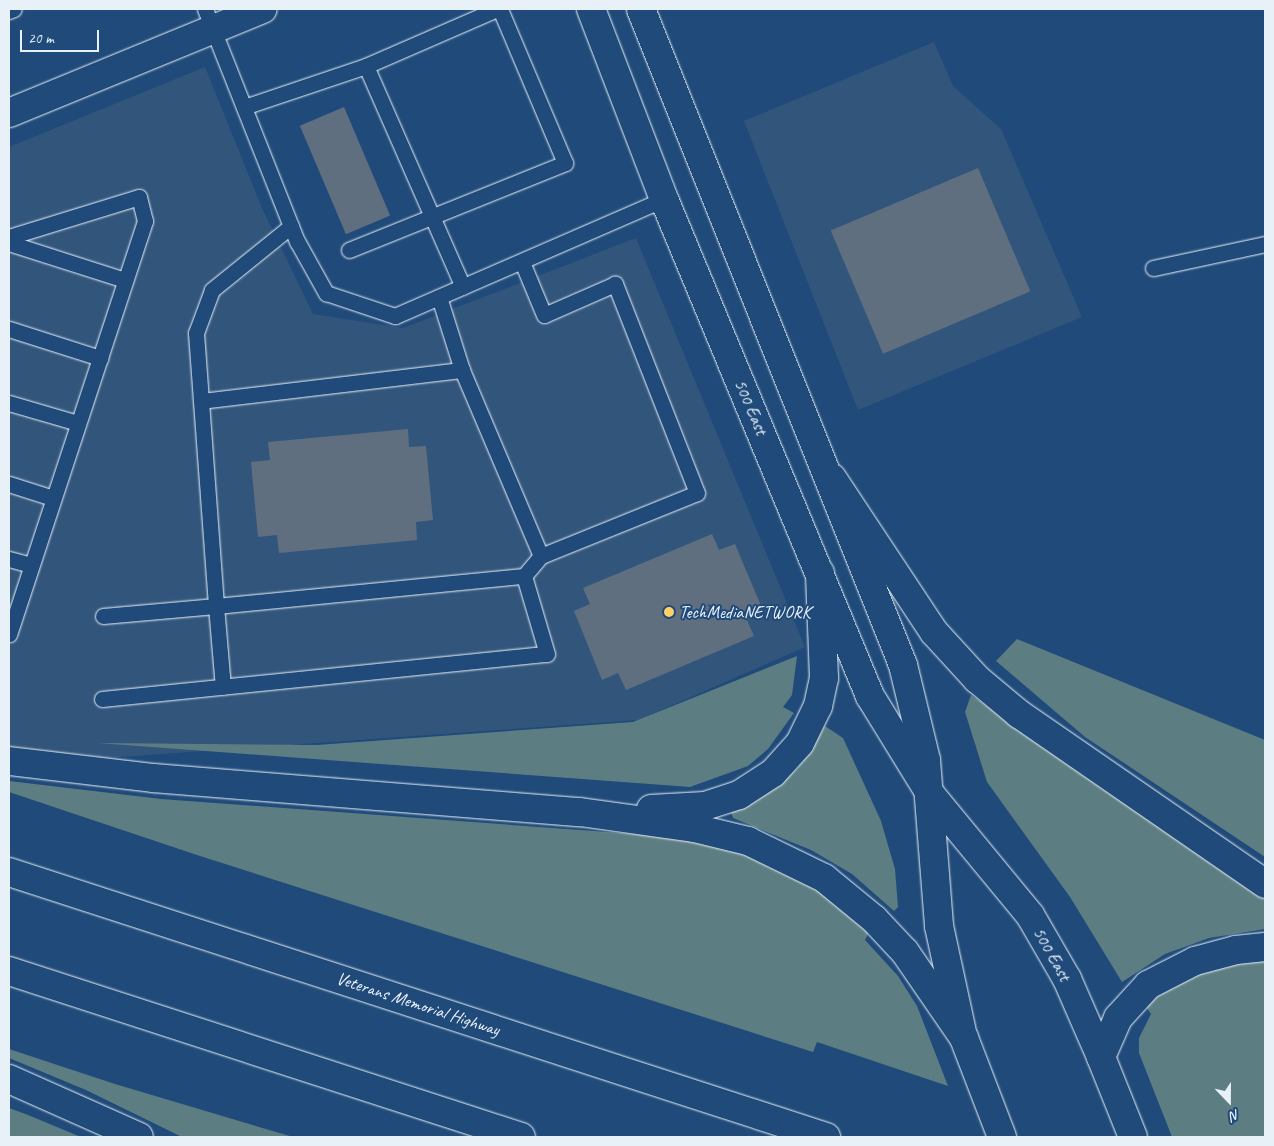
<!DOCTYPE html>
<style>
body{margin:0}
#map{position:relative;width:1274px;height:1146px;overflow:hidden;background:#1f4a7a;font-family:Caveat,sans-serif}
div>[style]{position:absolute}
.built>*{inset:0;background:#32557c}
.green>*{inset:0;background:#5c7e83}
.building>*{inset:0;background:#606f80;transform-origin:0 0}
.roads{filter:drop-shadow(0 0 1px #e8f1f8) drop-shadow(0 0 1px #e8f1f8)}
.lane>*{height:15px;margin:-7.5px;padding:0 7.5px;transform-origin:7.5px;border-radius:7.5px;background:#1f4a7a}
.secondary>*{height:28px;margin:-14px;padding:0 14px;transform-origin:14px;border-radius:14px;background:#1f4a7a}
.primary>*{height:28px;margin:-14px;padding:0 14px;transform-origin:14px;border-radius:14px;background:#1f4a7a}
.highway>*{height:28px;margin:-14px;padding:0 14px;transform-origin:14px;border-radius:14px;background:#1f4a7a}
.dots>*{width:14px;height:14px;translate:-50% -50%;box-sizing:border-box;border:2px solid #1f4a7a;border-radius:50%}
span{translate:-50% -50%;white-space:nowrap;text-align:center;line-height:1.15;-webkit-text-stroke:4px #1f4a7a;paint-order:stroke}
.street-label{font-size:18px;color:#e8f1f8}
.poi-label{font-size:18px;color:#e8f1f8}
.left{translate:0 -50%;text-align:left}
.frame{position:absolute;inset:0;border:10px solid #e8f1f8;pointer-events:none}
.north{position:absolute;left:1204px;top:1076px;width:50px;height:50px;-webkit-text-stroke:4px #1f4a7a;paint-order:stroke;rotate:158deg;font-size:14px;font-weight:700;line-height:20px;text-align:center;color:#e8f1f8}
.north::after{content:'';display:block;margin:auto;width:18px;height:22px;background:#e8f1f8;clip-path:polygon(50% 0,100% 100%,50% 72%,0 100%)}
.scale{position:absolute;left:20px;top:30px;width:79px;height:22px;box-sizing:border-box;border:2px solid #e8f1f8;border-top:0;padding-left:6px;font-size:15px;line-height:18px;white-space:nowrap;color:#e8f1f8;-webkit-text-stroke:4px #1f4a7a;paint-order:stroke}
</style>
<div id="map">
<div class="built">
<div style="clip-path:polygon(934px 42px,953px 86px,1001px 129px,1082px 317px,858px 410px,744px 121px)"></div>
<div style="clip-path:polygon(205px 67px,262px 208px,313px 314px,403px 328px,636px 238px,805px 647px,639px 720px,23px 764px,9px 760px,9px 147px)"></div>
</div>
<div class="green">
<div style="clip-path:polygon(1017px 639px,1265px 740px,1265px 857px,1085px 737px,996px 661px)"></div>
<div style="clip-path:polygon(797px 656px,792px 695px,783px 707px,794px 713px,768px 749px,748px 766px,690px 787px,98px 743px,317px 745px,633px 722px)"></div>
<div style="clip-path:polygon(971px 695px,1265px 897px,1265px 929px,1209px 938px,1165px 954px,1122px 982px,1070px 897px,987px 782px,965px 712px)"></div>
<div style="clip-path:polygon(825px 726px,843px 738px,881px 821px,895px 869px,898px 907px,894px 911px,852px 874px,811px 850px,733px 818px,731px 812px,777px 787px,798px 768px)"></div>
<div style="clip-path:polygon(9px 781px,161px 799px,689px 838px,744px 851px,810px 881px,870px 930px,865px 940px,898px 976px,917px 1006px,948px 1086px,817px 1042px,813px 1052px,197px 855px,9px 792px)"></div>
<div style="clip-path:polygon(1265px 960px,1265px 1137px,1172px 1137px,1139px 1053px,1139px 1038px,1151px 1014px,1144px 1004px,1191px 977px,1223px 965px)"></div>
<div style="clip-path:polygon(9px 1049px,115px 1084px,293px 1137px,182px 1137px,86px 1090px,9px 1058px)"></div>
<div style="clip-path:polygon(9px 1108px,28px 1115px,81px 1137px,9px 1137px)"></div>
</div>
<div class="building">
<div style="left:344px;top:107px;width:118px;height:48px;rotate:67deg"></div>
<div style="left:978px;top:168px;width:134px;height:160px;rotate:67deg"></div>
<div style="clip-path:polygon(408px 429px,409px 447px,426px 446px,433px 520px,416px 522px,417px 540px,279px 553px,277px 535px,258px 537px,251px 462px,270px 460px,268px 442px)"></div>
<div style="clip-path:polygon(712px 534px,719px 550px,735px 544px,764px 613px,747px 620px,754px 636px,626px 690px,618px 673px,602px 680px,574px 611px,590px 604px,583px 588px)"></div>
</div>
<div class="roads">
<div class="lane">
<div style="left:205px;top:9px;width:250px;rotate:68.4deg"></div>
<div style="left:297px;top:241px;width:60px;rotate:60.9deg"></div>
<div style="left:326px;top:293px;width:73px;rotate:18.4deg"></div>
<div style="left:395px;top:316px;width:293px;rotate:-23.5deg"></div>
<div style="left:9px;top:11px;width:5px;rotate:-22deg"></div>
<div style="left:366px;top:66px;width:241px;rotate:66.3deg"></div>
<div style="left:244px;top:107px;width:129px;rotate:-18.6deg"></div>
<div style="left:366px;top:66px;width:143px;rotate:-23.5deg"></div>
<div style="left:291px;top:226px;width:102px;rotate:141deg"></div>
<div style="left:212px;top:290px;width:46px;rotate:110.4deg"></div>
<div style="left:196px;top:333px;width:274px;rotate:85.8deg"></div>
<div style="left:216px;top:606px;width:309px;rotate:-5.6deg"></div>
<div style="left:524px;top:576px;width:26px;rotate:-50deg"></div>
<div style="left:541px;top:556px;width:168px;rotate:-22deg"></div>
<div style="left:697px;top:493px;width:225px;rotate:-111.4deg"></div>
<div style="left:615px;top:284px;width:77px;rotate:156.4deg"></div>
<div style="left:544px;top:315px;width:57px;rotate:-112.5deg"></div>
<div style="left:9px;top:237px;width:136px;rotate:-17.1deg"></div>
<div style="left:139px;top:197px;width:25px;rotate:76deg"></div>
<div style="left:145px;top:221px;width:435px;rotate:108.2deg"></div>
<div style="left:9px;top:243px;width:122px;rotate:17.7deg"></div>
<div style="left:349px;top:250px;width:233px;rotate:-21.9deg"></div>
<div style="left:565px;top:163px;width:167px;rotate:-112.9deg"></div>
<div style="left:1153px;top:268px;width:115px;rotate:-12.1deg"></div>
<div style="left:439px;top:297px;width:77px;rotate:72.5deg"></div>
<div style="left:462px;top:370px;width:202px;rotate:67deg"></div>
<div style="left:9px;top:329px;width:96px;rotate:17.7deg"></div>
<div style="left:201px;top:401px;width:263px;rotate:-6.8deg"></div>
<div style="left:9px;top:403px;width:72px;rotate:16.2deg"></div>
<div style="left:9px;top:484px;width:46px;rotate:17.7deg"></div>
<div style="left:9px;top:559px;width:23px;rotate:15deg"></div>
<div style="left:103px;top:616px;width:113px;rotate:-5.1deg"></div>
<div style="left:216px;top:606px;width:81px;rotate:85.1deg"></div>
<div style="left:102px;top:699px;width:447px;rotate:-5.8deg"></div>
<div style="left:547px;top:654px;width:81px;rotate:-106.4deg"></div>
</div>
<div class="secondary">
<div style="left:591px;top:9px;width:204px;rotate:69deg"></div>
<div style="left:664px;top:199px;width:538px;rotate:67.49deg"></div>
<div style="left:870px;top:696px;width:116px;rotate:58.4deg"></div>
<div style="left:931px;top:795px;width:156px;rotate:50.5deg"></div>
<div style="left:1030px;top:915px;width:74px;rotate:60deg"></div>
<div style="left:1067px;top:979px;width:85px;rotate:66.4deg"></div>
<div style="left:641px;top:9px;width:706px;rotate:68.23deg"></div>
<div style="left:903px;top:665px;width:98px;rotate:76.4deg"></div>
<div style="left:926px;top:760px;width:167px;rotate:85.5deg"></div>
<div style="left:939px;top:926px;width:108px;rotate:77.8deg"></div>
<div style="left:9px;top:113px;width:274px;rotate:-22.3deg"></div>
</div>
<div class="primary">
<div style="left:964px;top:1038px;width:106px;rotate:69deg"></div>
<div style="left:1101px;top:1057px;width:86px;rotate:68.2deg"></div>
</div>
<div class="highway">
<div style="left:832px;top:478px;width:185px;rotate:56.5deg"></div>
<div style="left:934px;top:632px;width:64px;rotate:47.5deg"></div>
<div style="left:977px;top:679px;width:55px;rotate:39.8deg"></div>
<div style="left:1019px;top:714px;width:299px;rotate:34.6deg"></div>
<div style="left:9px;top:761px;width:145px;rotate:6.7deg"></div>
<div style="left:153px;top:778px;width:428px;rotate:4.6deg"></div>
<div style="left:580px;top:812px;width:115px;rotate:8deg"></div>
<div style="left:694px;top:828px;width:56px;rotate:13.5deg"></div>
<div style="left:748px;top:841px;width:85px;rotate:26deg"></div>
<div style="left:824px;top:878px;width:65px;rotate:39.4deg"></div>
<div style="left:874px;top:919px;width:45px;rotate:46.8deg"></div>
<div style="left:905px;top:952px;width:104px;rotate:55.5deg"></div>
<div style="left:651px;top:809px;width:54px;rotate:-3.2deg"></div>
<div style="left:705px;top:806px;width:36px;rotate:-18deg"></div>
<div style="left:739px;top:795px;width:40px;rotate:-32.9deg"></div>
<div style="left:773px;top:773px;width:40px;rotate:-48deg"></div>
<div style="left:800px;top:743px;width:41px;rotate:-64.1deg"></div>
<div style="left:818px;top:706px;width:29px;rotate:-78deg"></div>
<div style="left:824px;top:678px;width:105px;rotate:-92.2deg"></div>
<div style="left:9px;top:872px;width:859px;rotate:17.97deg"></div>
<div style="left:9px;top:971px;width:538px;rotate:17.96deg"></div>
<div style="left:1101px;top:1057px;width:43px;rotate:-66.4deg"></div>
<div style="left:1118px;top:1018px;width:45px;rotate:-47.7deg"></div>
<div style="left:1148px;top:985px;width:53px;rotate:-27.1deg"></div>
<div style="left:1195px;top:961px;width:42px;rotate:-15deg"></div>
<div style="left:1236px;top:950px;width:29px;rotate:-6deg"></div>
<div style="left:9px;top:1079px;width:142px;rotate:24deg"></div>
</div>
</div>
<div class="dots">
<div style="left:669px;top:612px;background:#ffd166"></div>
</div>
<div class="street-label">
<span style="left:751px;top:407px;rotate:67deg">500 East</span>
<span style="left:1052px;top:954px;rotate:61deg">500 East</span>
<span style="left:418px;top:1004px;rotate:18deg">Veterans Memorial Highway</span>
</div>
<div class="poi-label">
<span class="left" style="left:679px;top:612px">TechMediaNETWORK</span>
</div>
<div class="frame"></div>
<div class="north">N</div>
<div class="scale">20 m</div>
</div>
